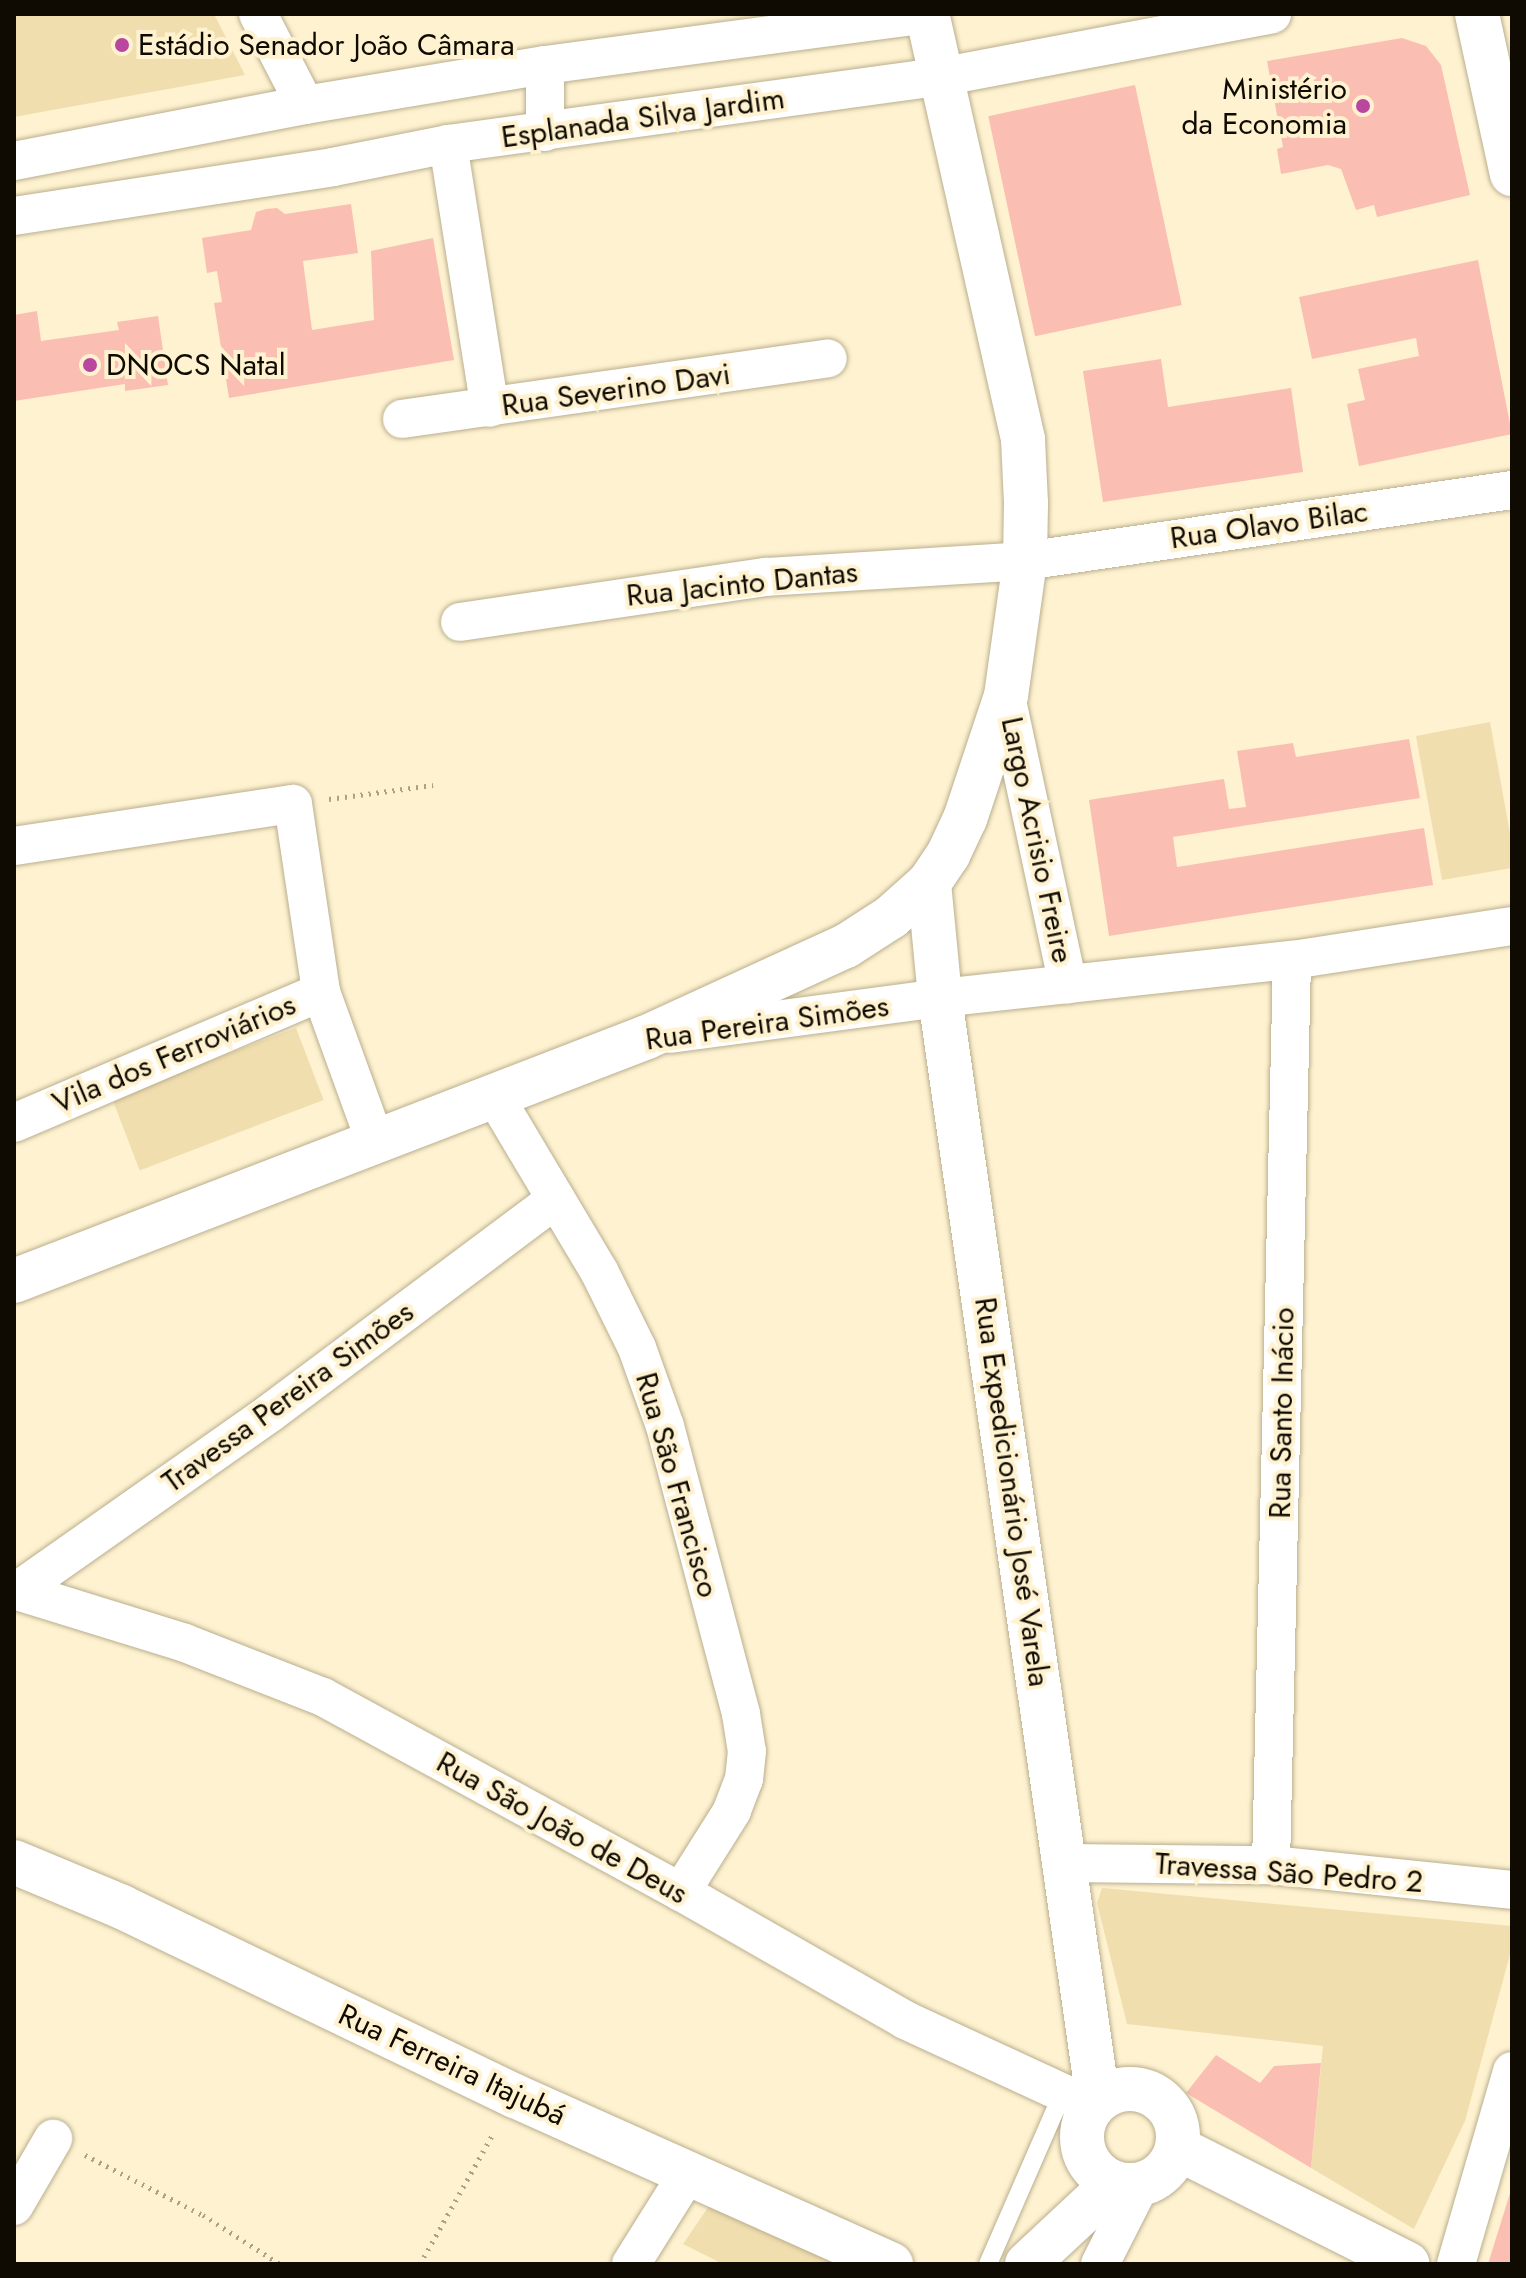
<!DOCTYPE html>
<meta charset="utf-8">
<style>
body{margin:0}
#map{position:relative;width:1526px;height:2278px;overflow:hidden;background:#fef2d0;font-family:Jost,sans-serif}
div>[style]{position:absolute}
.green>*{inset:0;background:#f0deae;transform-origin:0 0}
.building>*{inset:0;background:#fbbeb2;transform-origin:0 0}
.path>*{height:5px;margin-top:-2.5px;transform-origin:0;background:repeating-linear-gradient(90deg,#aaa188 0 2px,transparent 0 8px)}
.roads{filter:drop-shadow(0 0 2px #baae8e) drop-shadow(0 0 2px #baae8e)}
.service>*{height:18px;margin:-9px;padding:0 9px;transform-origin:9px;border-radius:9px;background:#fff}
.minor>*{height:38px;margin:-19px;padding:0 19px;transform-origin:19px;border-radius:19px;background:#fff}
.tertiary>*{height:44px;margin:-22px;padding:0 22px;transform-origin:22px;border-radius:22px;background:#fff}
.tertiary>.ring{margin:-22px;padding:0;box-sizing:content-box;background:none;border:44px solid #fff;border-radius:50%}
.secondary>*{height:44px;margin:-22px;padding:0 22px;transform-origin:22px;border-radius:22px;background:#fff}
.dots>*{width:22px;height:22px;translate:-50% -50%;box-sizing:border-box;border:4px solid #fef2d0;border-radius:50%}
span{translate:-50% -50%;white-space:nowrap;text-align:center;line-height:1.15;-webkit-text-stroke:8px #fef2d0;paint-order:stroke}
.poi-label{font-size:30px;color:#100b02}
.left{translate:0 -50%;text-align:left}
.right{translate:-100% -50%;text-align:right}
.street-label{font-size:30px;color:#100b02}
.frame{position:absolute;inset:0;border:16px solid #100b02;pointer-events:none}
</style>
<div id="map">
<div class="green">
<div style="clip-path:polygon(14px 14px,214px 14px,245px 75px,14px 117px)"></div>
<div style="clip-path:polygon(1490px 722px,1512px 845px,1512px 868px,1442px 880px,1416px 736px)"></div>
<div style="left:296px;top:1028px;width:77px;height:197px;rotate:69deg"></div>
<div style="clip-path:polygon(1102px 1888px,1512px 1926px,1512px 1947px,1465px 2121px,1414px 2229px,1311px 2168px,1323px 2046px,1127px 2024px,1097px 1903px)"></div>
<div style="clip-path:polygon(713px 2200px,846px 2264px,723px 2264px,683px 2244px)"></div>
</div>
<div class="building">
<div style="clip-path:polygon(1402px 38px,1426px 46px,1441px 65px,1470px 195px,1377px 217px,1374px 205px,1356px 210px,1341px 169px,1328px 165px,1281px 174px,1277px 149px,1283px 147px,1267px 61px)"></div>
<div style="left:1135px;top:85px;width:225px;height:150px;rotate:78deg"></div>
<div style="clip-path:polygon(351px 204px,358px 253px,303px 261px,312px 330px,374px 320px,371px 251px,433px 238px,454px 360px,229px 398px,214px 303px,222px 302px,217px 271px,207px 273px,202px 238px,251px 230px,256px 212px,266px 209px,277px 208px,285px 214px)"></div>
<div style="clip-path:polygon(1478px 260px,1512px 434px,1359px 466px,1347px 404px,1365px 400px,1358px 369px,1419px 356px,1416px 338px,1312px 359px,1299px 297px)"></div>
<div style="clip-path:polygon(37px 311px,41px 341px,119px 330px,117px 322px,158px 316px,168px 385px,125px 391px,125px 384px,14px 401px,14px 315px)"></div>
<div style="clip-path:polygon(1161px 359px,1168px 407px,1291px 388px,1303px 472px,1103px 502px,1083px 371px)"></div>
<div style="clip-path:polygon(1409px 739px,1420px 798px,1173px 837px,1177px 867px,1424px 828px,1433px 885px,1109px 936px,1089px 800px,1224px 779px,1229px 809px,1246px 807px,1237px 751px,1293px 743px,1296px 757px)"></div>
<div style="clip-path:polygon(1216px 2055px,1260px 2083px,1274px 2066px,1321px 2063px,1311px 2168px,1186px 2093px)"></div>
<div style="clip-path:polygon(1511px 2190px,1512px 2264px,1488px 2264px)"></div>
</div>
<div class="path">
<div style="left:329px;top:799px;width:105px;rotate:-7.7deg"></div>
<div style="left:85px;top:2155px;width:132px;rotate:27deg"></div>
<div style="left:203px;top:2215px;width:91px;rotate:32.5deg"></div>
<div style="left:420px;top:2264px;width:151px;rotate:-60.7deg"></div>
</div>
<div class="roads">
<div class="service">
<div style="left:988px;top:2264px;width:188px;rotate:-66.4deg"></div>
</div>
<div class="minor">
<div style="left:258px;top:14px;width:102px;rotate:62.7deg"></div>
<div style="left:545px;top:65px;width:67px;rotate:90deg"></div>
<div style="left:448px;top:144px;width:267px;rotate:81deg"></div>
<div style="left:14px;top:161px;width:296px;rotate:-10.9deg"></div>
<div style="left:305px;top:105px;width:243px;rotate:-9.5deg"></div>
<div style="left:545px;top:65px;width:385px;rotate:-7.6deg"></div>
<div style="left:14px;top:216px;width:323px;rotate:-8.7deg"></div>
<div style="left:333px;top:167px;width:117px;rotate:-11.3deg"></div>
<div style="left:448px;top:144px;width:497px;rotate:-7.8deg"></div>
<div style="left:940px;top:77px;width:338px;rotate:-10.7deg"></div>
<div style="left:402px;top:419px;width:430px;rotate:-8.1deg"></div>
<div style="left:460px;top:622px;width:309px;rotate:-8.4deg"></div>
<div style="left:766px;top:577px;width:259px;rotate:-3.5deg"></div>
<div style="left:1025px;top:561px;width:492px;rotate:-8.3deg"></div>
<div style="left:1006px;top:696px;width:295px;rotate:77.9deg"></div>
<div style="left:14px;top:846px;width:282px;rotate:-8.6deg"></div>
<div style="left:293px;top:804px;width:190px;rotate:81.5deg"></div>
<div style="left:670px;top:1034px;width:272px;rotate:-7.6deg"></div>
<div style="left:940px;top:998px;width:354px;rotate:-6.2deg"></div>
<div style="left:1292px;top:960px;width:223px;rotate:-8.8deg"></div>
<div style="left:494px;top:1095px;width:205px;rotate:59.2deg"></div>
<div style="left:599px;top:1271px;width:86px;rotate:63.7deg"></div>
<div style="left:637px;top:1348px;width:83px;rotate:70.3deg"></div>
<div style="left:665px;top:1426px;width:298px;rotate:75.2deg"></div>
<div style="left:741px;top:1714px;width:37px;rotate:81deg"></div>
<div style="left:747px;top:1751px;width:28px;rotate:96deg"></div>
<div style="left:744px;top:1779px;width:34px;rotate:111deg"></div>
<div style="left:732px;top:1811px;width:96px;rotate:122.2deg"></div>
<div style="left:14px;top:1123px;width:334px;rotate:-23.1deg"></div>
<div style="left:321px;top:992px;width:158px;rotate:70.1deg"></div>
<div style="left:14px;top:1590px;width:179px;rotate:17.2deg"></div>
<div style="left:185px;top:1643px;width:148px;rotate:21.4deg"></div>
<div style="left:323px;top:1697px;width:408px;rotate:28.6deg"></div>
<div style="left:681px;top:1892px;width:258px;rotate:29.7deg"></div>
<div style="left:905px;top:2020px;width:207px;rotate:24.8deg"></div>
<div style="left:17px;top:1591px;width:309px;rotate:-35.1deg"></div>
<div style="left:270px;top:1413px;width:357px;rotate:-36.8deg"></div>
<div style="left:1066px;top:1863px;width:205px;rotate:0.6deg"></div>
<div style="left:1271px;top:1865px;width:242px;rotate:5.9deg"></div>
<div style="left:1271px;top:1865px;width:905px;rotate:-88.67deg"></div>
<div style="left:14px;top:2206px;width:78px;rotate:-59.8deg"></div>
<div style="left:631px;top:2264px;width:107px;rotate:-57.9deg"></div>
<div style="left:1100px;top:2264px;width:89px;rotate:-63.1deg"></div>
<div style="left:1456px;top:2264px;width:201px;rotate:-73.8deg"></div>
</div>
<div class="tertiary">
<div style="left:929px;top:883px;width:116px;rotate:84.5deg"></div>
<div style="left:940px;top:998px;width:1113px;rotate:81.84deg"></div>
<div style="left:14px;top:1281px;width:678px;rotate:-21.08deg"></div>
<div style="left:647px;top:1037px;width:219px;rotate:-24.6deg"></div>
<div style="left:846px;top:946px;width:54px;rotate:-32.8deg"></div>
<div style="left:891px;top:917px;width:51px;rotate:-41.8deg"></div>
<div style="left:929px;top:883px;width:34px;rotate:-56deg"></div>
<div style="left:948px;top:855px;width:40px;rotate:-65deg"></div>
<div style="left:965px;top:819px;width:130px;rotate:-71.6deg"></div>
<div style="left:1006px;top:696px;width:136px;rotate:-82deg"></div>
<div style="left:1025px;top:561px;width:58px;rotate:-89deg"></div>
<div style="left:1026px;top:503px;width:64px;rotate:-92.7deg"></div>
<div style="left:1023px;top:439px;width:436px;rotate:-102.7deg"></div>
<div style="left:14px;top:1862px;width:117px;rotate:22.6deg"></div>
<div style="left:122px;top:1907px;width:436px;rotate:25.7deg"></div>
<div style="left:515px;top:2096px;width:412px;rotate:24.1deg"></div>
<div class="ring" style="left:1082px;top:2089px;width:52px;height:52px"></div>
<div style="left:1177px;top:2148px;width:258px;rotate:26.7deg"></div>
<div style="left:1027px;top:2264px;width:119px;rotate:-43deg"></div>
</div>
<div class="secondary">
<div style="left:1477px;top:14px;width:164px;rotate:77.7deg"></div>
</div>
</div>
<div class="dots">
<div style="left:122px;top:45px;background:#b9469f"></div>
<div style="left:1363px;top:106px;background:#b9469f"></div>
<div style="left:90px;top:365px;background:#b9469f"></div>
</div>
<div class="poi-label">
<span class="left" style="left:138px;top:45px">Estádio Senador João Câmara</span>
<span class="right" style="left:1347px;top:106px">Ministério<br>da Economia</span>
<span class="left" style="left:106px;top:365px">DNOCS Natal</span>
</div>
<div class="street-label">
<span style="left:643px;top:118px;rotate:-8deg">Esplanada Silva Jardim</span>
<span style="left:616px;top:390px;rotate:-8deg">Rua Severino Davi</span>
<span style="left:1269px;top:525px;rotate:-8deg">Rua Olavo Bilac</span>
<span style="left:742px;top:584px;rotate:-6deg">Rua Jacinto Dantas</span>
<span style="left:1037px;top:840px;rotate:78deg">Largo Acrisio Freire</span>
<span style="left:767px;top:1023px;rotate:-8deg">Rua Pereira Simões</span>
<span style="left:174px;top:1054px;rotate:-23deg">Vila dos Ferroviários</span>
<span style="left:288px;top:1397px;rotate:-36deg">Travessa Pereira Simões</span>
<span style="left:1282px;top:1413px;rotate:-89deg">Rua Santo Inácio</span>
<span style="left:677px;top:1485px;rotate:74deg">Rua São Francisco</span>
<span style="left:1012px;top:1492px;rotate:82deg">Rua Expedicionário José Varela</span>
<span style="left:562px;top:1828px;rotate:29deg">Rua São João de Deus</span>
<span style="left:1289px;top:1873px;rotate:4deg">Travessa São Pedro 2</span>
<span style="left:452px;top:2065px;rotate:25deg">Rua Ferreira Itajubá</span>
</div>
<div class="frame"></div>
</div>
